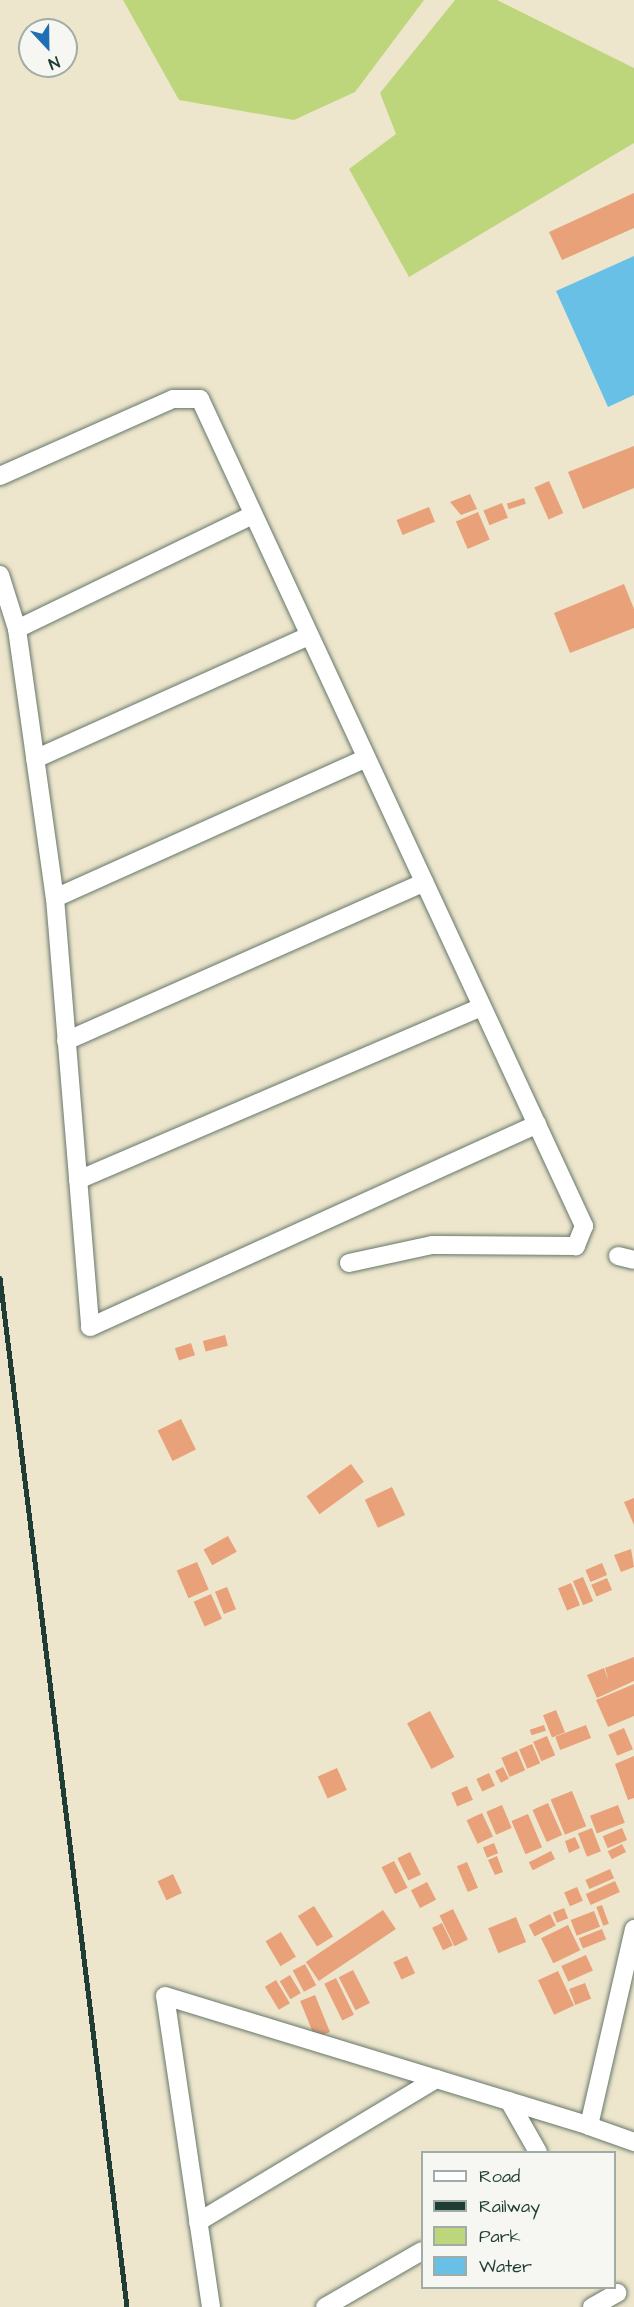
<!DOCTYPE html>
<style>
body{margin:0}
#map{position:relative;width:634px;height:2307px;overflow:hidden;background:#ede6cd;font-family:"Architects Daughter",sans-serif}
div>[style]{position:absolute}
.green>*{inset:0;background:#bed67b}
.water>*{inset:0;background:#69c0e6}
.building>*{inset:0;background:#e8a179;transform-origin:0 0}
.roads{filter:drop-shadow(0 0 2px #67786a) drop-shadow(0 0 2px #67786a)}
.minor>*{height:18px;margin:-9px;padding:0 9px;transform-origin:9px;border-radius:9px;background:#fff}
.rail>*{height:4.5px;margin:-2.25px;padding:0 2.25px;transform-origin:2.25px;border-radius:2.25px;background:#1f3d34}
span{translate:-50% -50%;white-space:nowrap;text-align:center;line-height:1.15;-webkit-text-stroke:4.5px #f6f6f2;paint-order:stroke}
.legend{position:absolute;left:421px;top:2151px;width:195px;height:138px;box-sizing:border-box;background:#f6f6f2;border:2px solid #a0aca6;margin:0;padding:8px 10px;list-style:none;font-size:18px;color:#1f3d34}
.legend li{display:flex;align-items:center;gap:12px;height:30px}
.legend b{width:30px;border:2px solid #a0aca6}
.north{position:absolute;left:18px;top:18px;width:60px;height:60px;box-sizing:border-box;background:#f6f6f2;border:2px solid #a0aca6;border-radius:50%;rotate:158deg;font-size:16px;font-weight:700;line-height:24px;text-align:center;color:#1f3d34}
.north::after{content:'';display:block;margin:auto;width:21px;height:27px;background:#1f6fb2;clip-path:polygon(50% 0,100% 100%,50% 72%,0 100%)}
</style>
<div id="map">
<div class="green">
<div style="clip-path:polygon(123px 0,424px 0,355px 92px,294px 120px,179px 100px)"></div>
<div style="clip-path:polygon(455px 0,497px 0,634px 68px,634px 143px,409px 277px,349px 169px,396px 134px,380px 93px)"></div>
</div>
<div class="water">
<div style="clip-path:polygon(634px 256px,634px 395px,608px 407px,556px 291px)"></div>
</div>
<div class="building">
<div style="clip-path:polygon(634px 193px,634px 228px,562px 260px,549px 232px)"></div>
<div style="clip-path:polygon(634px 446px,634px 488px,583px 509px,568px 472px)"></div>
<div style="left:549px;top:481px;width:35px;height:16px;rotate:66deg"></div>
<div style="clip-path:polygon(470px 494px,477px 509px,461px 515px,450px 502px)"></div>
<div style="left:524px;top:498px;width:6px;height:18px;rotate:72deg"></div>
<div style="left:502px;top:503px;width:16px;height:20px;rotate:68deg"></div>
<div style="left:429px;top:507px;width:16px;height:35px;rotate:68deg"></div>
<div style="left:478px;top:512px;width:30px;height:24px;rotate:67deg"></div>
<div style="clip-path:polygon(624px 584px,634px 609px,634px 628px,570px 653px,554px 613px)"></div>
<div style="left:225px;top:1335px;width:11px;height:23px;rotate:75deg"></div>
<div style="left:191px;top:1343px;width:13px;height:17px;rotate:72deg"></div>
<div style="left:181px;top:1419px;width:34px;height:26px;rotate:64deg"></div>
<div style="left:351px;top:1464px;width:22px;height:55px;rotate:54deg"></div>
<div style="left:392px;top:1487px;width:31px;height:30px;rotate:65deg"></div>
<div style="clip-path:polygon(634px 1498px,634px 1525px,624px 1502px)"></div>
<div style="left:228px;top:1536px;width:18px;height:28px;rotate:61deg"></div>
<div style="clip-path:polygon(631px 1549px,634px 1567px,621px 1572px,614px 1555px)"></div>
<div style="left:197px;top:1562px;width:30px;height:22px;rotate:67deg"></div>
<div style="left:602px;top:1563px;width:13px;height:18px;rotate:67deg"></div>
<div style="left:583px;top:1577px;width:26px;height:11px;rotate:67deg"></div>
<div style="left:607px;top:1578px;width:13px;height:17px;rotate:67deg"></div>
<div style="left:571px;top:1583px;width:24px;height:14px;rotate:68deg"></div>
<div style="left:227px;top:1587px;width:24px;height:13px;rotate:68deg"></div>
<div style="left:211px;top:1594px;width:27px;height:19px;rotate:66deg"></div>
<div style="clip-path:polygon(634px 1657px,634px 1681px,597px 1698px,587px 1675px,604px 1668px,609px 1682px,605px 1668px)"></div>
<div style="clip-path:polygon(634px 1684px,634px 1716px,608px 1727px,596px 1700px)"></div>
<div style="left:556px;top:1710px;width:24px;height:14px;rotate:68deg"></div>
<div style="left:430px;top:1711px;width:52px;height:26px;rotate:62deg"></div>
<div style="left:544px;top:1725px;width:6px;height:15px;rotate:72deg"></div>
<div style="left:586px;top:1725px;width:14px;height:33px;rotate:69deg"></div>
<div style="left:624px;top:1728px;width:23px;height:17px;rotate:67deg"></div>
<div style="left:547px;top:1736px;width:21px;height:15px;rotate:67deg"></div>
<div style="left:532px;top:1744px;width:21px;height:14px;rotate:67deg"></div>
<div style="left:517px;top:1751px;width:21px;height:17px;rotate:67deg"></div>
<div style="clip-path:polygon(634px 1756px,634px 1798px,628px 1800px,615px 1764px)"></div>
<div style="left:503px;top:1767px;width:13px;height:9px;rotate:63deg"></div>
<div style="left:337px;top:1768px;width:24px;height:21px;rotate:66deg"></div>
<div style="left:489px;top:1773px;width:14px;height:14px;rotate:65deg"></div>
<div style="left:467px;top:1786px;width:15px;height:17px;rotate:67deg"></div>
<div style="left:572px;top:1791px;width:38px;height:23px;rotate:68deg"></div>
<div style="left:548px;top:1803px;width:35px;height:17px;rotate:66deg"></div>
<div style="left:502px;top:1805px;width:25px;height:17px;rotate:67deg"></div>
<div style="left:618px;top:1805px;width:19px;height:30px;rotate:69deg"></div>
<div style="left:482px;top:1813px;width:26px;height:17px;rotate:65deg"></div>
<div style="left:528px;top:1814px;width:36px;height:18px;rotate:67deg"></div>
<div style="left:592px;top:1828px;width:25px;height:15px;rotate:69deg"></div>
<div style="left:622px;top:1828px;width:13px;height:21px;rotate:67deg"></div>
<div style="clip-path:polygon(575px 1837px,580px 1848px,569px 1853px,565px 1841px)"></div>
<div style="left:494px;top:1843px;width:11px;height:12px;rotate:68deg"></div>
<div style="left:622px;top:1844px;width:9px;height:16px;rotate:63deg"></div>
<div style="left:551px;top:1851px;width:9px;height:25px;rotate:63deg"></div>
<div style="left:410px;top:1852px;width:25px;height:14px;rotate:64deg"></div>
<div style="clip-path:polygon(497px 1856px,503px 1872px,495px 1875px,488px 1860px)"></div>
<div style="left:394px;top:1861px;width:30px;height:14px;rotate:63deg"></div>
<div style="left:467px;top:1862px;width:28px;height:11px;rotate:67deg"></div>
<div style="left:610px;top:1869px;width:10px;height:27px;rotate:66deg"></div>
<div style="left:173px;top:1874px;width:21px;height:17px;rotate:65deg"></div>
<div style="left:615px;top:1881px;width:12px;height:32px;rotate:66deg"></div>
<div style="left:427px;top:1882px;width:20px;height:18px;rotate:63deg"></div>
<div style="left:577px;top:1887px;width:15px;height:14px;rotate:67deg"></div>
<div style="left:602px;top:1905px;width:20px;height:6px;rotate:70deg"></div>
<div style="left:314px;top:1906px;width:36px;height:19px;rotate:58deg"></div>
<div style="left:564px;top:1908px;width:11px;height:12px;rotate:68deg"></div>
<div style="left:453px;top:1909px;width:34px;height:15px;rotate:64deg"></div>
<div style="left:383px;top:1910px;width:23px;height:93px;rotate:56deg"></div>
<div style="left:594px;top:1911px;width:17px;height:25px;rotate:69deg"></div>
<div style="left:550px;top:1914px;width:13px;height:24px;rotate:63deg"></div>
<div style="left:516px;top:1917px;width:27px;height:30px;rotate:68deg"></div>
<div style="left:442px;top:1923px;width:25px;height:11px;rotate:64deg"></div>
<div style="left:568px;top:1925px;width:28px;height:30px;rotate:64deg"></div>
<div style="left:602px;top:1929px;width:11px;height:25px;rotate:68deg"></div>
<div style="left:281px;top:1932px;width:29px;height:18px;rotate:59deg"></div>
<div style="left:586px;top:1955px;width:17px;height:27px;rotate:66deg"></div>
<div style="left:407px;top:1956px;width:19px;height:15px;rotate:65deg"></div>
<div style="left:305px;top:1964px;width:24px;height:14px;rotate:62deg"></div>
<div style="left:353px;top:1970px;width:37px;height:16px;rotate:63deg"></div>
<div style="left:558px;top:1971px;width:38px;height:22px;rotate:65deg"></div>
<div style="left:290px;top:1975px;width:21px;height:12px;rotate:59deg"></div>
<div style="left:336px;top:1978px;width:41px;height:13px;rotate:64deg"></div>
<div style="left:276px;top:1980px;width:27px;height:13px;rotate:59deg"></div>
<div style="left:585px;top:1983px;width:17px;height:17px;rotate:69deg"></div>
<div style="left:315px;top:1995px;width:40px;height:16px;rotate:68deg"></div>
</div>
<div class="roads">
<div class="minor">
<div style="left:0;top:476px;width:189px;rotate:-24deg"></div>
<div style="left:173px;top:399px;width:27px"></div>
<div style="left:200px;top:399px;width:912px;rotate:65.09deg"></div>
<div style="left:584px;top:1226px;width:22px;rotate:112deg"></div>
<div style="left:576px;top:1246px;width:144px;rotate:-179.6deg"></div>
<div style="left:432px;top:1245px;width:85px;rotate:167.8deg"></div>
<div style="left:0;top:575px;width:57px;rotate:72.5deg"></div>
<div style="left:17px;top:629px;width:272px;rotate:82deg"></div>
<div style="left:55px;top:898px;width:430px;rotate:85.3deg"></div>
<div style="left:90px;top:1327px;width:491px;rotate:-24.4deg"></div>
<div style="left:17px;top:629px;width:262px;rotate:-25.8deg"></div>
<div style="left:35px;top:759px;width:300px;rotate:-24.2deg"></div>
<div style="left:55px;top:898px;width:341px;rotate:-24.2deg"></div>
<div style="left:66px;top:1041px;width:392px;rotate:-23.9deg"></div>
<div style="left:78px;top:1180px;width:439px;rotate:-23.2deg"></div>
<div style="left:618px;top:1256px;width:16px;rotate:14deg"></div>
<div style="left:634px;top:1929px;width:202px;rotate:102.9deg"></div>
<div style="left:589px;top:2126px;width:48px;rotate:19.6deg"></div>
<div style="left:509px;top:2101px;width:59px;rotate:60.4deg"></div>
<div style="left:198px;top:2222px;width:278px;rotate:-31deg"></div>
<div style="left:211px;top:2307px;width:314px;rotate:-98.4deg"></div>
<div style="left:165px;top:1996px;width:443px;rotate:17deg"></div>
<div style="left:325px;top:2307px;width:112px;rotate:-30deg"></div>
<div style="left:592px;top:2307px;width:29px;rotate:-29deg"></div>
</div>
</div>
<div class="rail">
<div style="left:0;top:1278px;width:1037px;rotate:82.96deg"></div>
</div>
<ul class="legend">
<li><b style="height:8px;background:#fff"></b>Road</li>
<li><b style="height:8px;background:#1f3d34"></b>Railway</li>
<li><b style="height:16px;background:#bed67b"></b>Park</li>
<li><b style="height:16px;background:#69c0e6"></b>Water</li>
</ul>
<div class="north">N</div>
</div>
